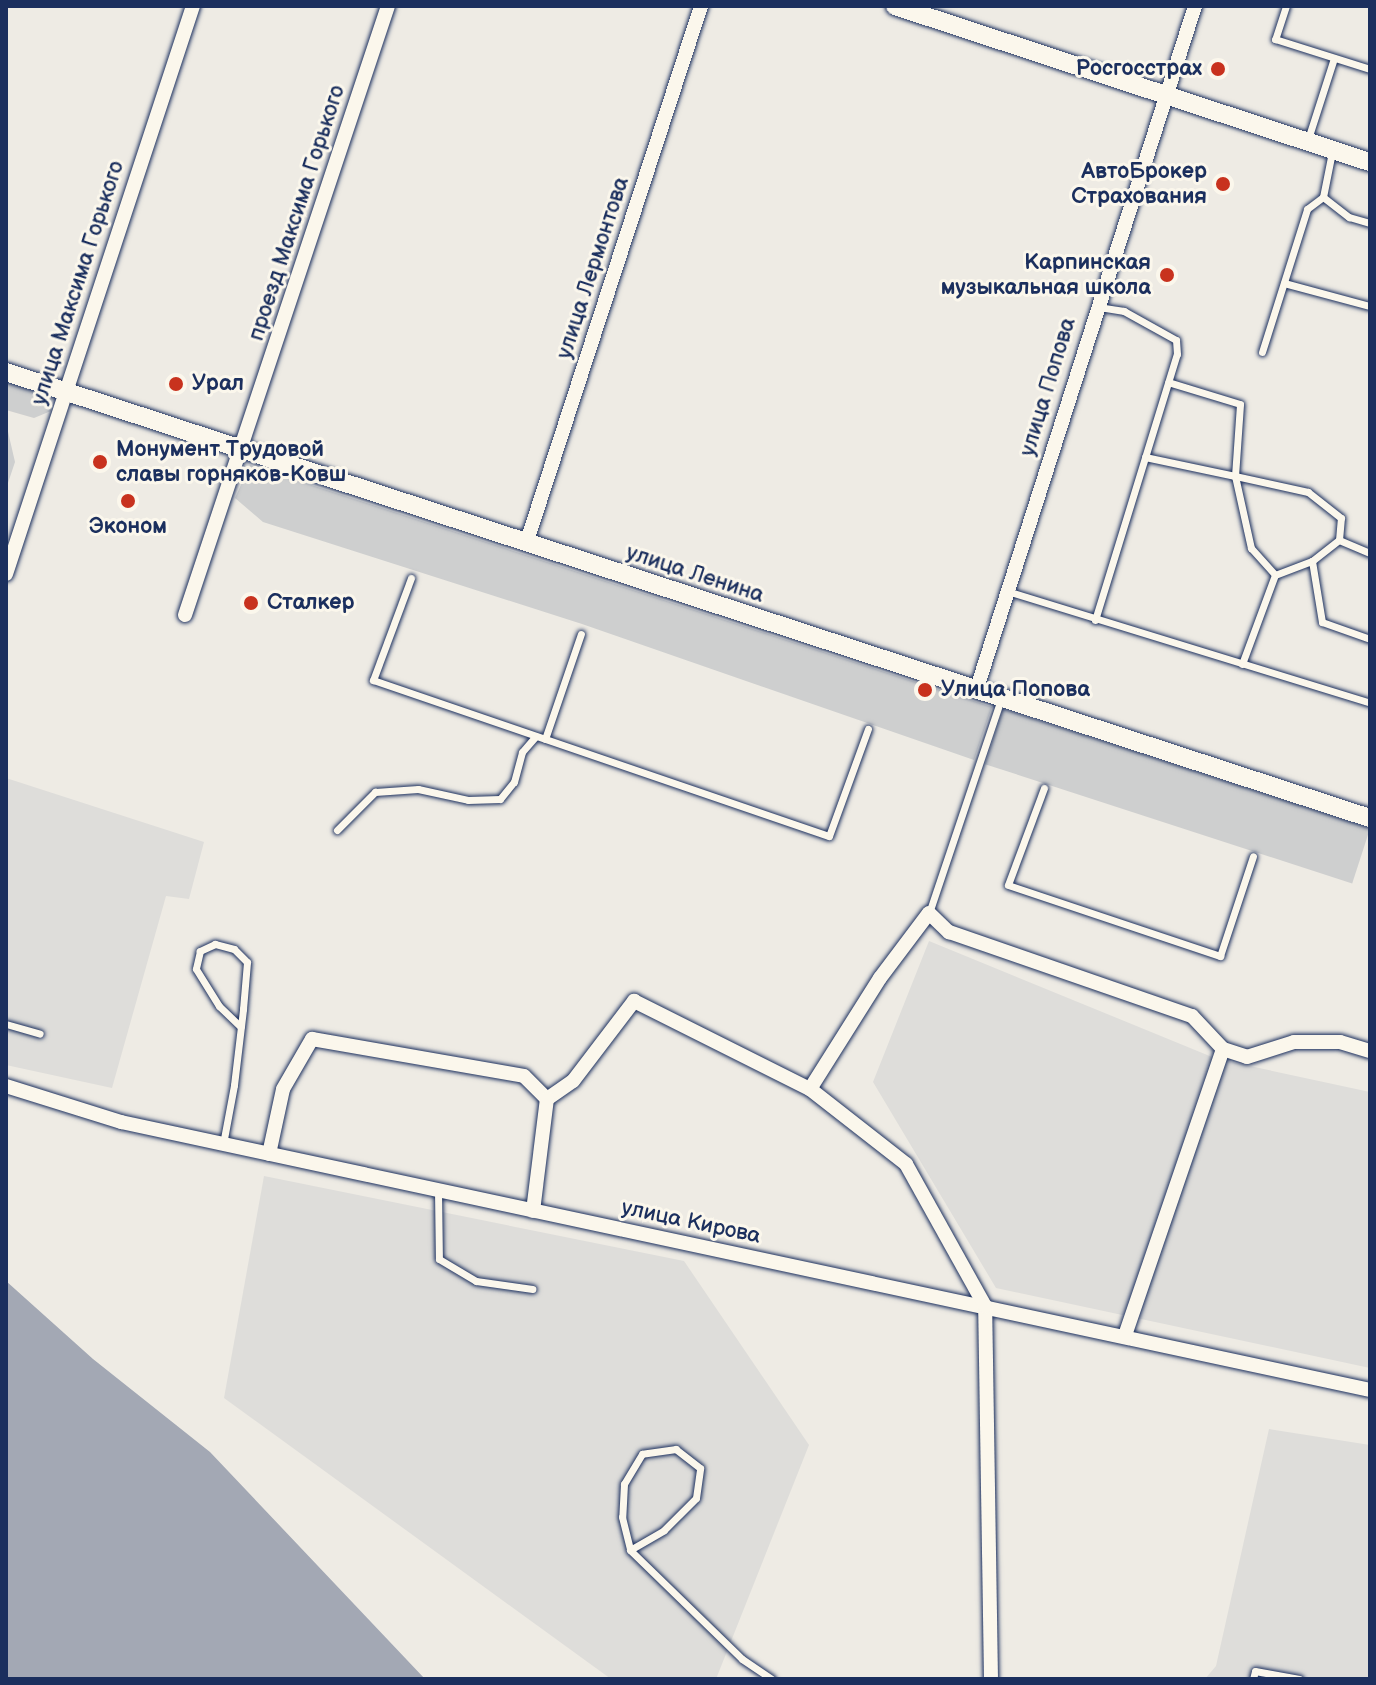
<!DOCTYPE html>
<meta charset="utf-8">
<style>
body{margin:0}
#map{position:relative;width:1376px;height:1685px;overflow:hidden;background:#eeebe4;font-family:"Balsamiq Sans",sans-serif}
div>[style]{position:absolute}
.built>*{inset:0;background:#deddda}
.green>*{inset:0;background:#cecfcf;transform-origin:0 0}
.water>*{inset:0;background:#a3a8b4}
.roads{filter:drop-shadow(0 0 2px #1b2f5e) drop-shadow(0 0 2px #1b2f5e)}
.service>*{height:7px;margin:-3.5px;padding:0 3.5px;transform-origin:3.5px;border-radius:3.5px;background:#fbf7ec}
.minor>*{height:14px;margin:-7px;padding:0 7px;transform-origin:7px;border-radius:7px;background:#fbf7ec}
.tertiary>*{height:18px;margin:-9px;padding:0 9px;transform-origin:9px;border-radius:9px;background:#fbf7ec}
.dots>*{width:22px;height:22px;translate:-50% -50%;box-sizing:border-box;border:4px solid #fbf7ec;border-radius:50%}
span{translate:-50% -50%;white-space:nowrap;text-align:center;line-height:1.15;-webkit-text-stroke:6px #fbf7ec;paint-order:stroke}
.poi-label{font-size:22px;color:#1b2f5e;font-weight:700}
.right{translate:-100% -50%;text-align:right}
.left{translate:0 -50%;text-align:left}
.street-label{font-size:22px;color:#1b2f5e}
.frame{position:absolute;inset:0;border:8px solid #1b2f5e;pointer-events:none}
</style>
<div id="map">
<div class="built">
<div style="clip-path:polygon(6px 778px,204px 842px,189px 899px,166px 896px,112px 1088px,6px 1065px)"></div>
<div style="clip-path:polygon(929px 941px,1217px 1059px,1370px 1092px,1370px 1368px,996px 1288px,873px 1082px)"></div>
<div style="clip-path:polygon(264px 1176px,684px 1261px,809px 1445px,716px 1679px,611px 1679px,224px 1398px)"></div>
<div style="clip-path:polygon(1269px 1429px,1370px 1445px,1370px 1679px,1205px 1679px,1216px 1666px)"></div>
</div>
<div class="green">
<div style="clip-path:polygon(6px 379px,53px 396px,51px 411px,34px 418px,6px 410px)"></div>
<div style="clip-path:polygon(6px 423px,15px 462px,6px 489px)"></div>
<div style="clip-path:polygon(250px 465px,992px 707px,974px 760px,582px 624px,263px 522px,235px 498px)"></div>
<div style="left:1003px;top:709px;width:386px;height:58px;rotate:18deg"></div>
</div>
<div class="water">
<div style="clip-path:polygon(6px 1281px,93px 1359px,210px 1452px,425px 1679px,6px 1679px)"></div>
</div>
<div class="roads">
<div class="service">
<div style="left:1286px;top:6px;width:35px;rotate:108deg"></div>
<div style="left:1275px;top:39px;width:100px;rotate:17.5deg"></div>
<div style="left:1308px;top:139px;width:85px;rotate:-72.2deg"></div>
<div style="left:1323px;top:197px;width:33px;rotate:38deg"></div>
<div style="left:1349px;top:217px;width:22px;rotate:16deg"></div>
<div style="left:1284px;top:283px;width:89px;rotate:15deg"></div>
<div style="left:1262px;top:352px;width:150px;rotate:-72.5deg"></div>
<div style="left:1307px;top:209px;width:20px;rotate:-37deg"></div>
<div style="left:1323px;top:197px;width:46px;rotate:-78.7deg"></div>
<div style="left:1145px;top:457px;width:92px;rotate:11.9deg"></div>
<div style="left:1235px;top:476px;width:72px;rotate:-86deg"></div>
<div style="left:1240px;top:404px;width:75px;rotate:-163deg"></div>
<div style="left:1339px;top:540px;width:34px;rotate:23deg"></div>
<div style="left:1312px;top:561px;width:62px;rotate:80.7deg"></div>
<div style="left:1322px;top:622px;width:51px;rotate:19.5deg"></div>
<div style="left:411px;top:578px;width:109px;rotate:110.4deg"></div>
<div style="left:373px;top:680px;width:482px;rotate:18.9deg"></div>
<div style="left:829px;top:836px;width:114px;rotate:-70deg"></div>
<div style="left:1007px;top:591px;width:380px;rotate:17.1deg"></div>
<div style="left:1095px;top:620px;width:278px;rotate:-72.9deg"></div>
<div style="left:1177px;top:354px;width:14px;rotate:-94deg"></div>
<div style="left:1176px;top:340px;width:60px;rotate:-150.9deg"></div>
<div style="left:1124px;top:311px;width:25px;rotate:-171deg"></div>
<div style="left:1242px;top:664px;width:95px;rotate:-69.7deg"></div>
<div style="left:1275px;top:575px;width:40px;rotate:-21deg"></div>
<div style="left:1312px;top:561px;width:34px;rotate:-38deg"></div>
<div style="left:1339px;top:540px;width:22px;rotate:-85deg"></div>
<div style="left:1341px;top:518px;width:42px;rotate:-141.8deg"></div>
<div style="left:1308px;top:492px;width:75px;rotate:-167.6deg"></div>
<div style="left:1235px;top:476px;width:74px;rotate:77.5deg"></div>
<div style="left:1251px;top:548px;width:36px;rotate:48deg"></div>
<div style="left:545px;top:739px;width:111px;rotate:-71.1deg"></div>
<div style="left:1044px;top:788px;width:103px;rotate:110.4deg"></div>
<div style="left:1008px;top:885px;width:224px;rotate:18.5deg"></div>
<div style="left:1220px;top:956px;width:105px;rotate:-71.7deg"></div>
<div style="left:337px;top:830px;width:54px;rotate:-45deg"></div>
<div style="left:375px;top:792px;width:43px;rotate:-4deg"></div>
<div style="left:418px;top:789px;width:51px;rotate:12.4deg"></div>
<div style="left:468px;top:800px;width:32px;rotate:-2deg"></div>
<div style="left:500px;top:799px;width:22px;rotate:-51deg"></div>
<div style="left:514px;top:782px;width:31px;rotate:-75deg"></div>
<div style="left:522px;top:752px;width:21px;rotate:-49deg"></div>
<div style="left:929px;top:913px;width:226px;rotate:-71.4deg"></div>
<div style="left:6px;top:1024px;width:35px;rotate:16deg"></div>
<div style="left:223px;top:1144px;width:60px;rotate:-79.4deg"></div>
<div style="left:234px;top:1085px;width:77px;rotate:-83.2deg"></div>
<div style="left:243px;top:1009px;width:47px;rotate:-85.1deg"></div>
<div style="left:247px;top:962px;width:18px;rotate:-135deg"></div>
<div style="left:234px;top:949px;width:20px;rotate:-165deg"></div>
<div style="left:215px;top:944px;width:17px;rotate:155deg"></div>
<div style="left:200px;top:951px;width:18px;rotate:103deg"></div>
<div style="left:196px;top:969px;width:44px;rotate:58.1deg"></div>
<div style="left:219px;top:1006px;width:30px;rotate:44deg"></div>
<div style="left:438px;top:1191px;width:68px;rotate:89.2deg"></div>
<div style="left:439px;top:1259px;width:43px;rotate:30.7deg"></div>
<div style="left:476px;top:1281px;width:57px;rotate:8.1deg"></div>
<div style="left:630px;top:1550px;width:39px;rotate:-30deg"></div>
<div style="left:664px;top:1530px;width:45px;rotate:-45deg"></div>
<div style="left:696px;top:1498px;width:30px;rotate:-82deg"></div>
<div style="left:700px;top:1468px;width:31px;rotate:-142deg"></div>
<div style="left:676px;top:1449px;width:34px;rotate:172deg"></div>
<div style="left:642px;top:1454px;width:35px;rotate:121deg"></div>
<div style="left:624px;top:1484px;width:33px;rotate:93deg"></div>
<div style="left:622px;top:1517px;width:34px;rotate:76deg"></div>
<div style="left:630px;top:1550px;width:156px;rotate:44.2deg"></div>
<div style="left:742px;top:1659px;width:36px;rotate:34deg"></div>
<div style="left:1253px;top:1679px;width:8px;rotate:-76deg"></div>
<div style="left:1255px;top:1671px;width:45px;rotate:10.3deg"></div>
</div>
<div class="minor">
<div style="left:526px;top:544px;width:566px;rotate:-71.98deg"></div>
<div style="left:6px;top:574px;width:598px;rotate:-71.78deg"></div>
<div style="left:185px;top:615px;width:642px;rotate:-71.57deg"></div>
<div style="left:976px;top:691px;width:719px;rotate:-72.27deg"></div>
<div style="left:1223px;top:1049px;width:25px;rotate:18deg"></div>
<div style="left:1247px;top:1057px;width:49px;rotate:-17.7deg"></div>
<div style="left:1294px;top:1042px;width:46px"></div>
<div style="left:1340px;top:1042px;width:31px;rotate:17deg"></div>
<div style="left:6px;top:1086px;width:121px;rotate:17.4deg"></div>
<div style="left:121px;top:1122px;width:1277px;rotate:12.11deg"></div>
<div style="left:269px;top:1154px;width:66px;rotate:-77.8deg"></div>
<div style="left:283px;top:1089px;width:58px;rotate:-59.9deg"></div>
<div style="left:312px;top:1039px;width:215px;rotate:9.9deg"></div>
<div style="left:524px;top:1076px;width:33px;rotate:45deg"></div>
<div style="left:547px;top:1099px;width:32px;rotate:-35deg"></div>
<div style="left:573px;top:1081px;width:101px;rotate:-52.7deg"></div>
<div style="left:634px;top:1001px;width:197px;rotate:26.6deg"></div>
<div style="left:533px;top:1211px;width:113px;rotate:-82.9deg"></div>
<div style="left:991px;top:1679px;width:373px;rotate:-90.9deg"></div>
<div style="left:985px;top:1306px;width:162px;rotate:-119.1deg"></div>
<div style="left:906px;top:1164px;width:122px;rotate:-142deg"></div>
<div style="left:810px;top:1089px;width:131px;rotate:-57.8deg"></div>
<div style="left:880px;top:978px;width:81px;rotate:-53deg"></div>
<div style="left:929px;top:913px;width:28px;rotate:44deg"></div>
<div style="left:949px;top:932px;width:257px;rotate:19.1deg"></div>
<div style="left:1192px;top:1016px;width:45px;rotate:46.8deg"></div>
<div style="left:1223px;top:1049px;width:303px;rotate:108.9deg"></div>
</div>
<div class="tertiary">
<div style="left:895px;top:6px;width:500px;rotate:18.2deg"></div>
<div style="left:6px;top:372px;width:1435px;rotate:18.11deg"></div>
</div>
</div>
<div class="dots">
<div style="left:1218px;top:69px;background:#c8321e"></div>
<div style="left:1223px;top:184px;background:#c8321e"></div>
<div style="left:1167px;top:275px;background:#c8321e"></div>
<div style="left:176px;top:384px;background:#c8321e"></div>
<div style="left:100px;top:462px;background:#c8321e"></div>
<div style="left:128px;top:501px;background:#c8321e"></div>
<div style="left:251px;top:603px;background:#c8321e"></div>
<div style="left:925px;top:690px;background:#c8321e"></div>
</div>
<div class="poi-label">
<span class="right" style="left:1202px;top:69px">Росгосстрах</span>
<span class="right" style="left:1207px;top:184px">АвтоБрокер<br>Страхования</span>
<span class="right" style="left:1151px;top:275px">Карпинская<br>музыкальная школа</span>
<span class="left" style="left:192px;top:384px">Урал</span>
<span class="left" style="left:116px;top:462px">Монумент Трудовой<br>славы горняков-Ковш</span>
<span style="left:128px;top:527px">Эконом</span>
<span class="left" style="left:267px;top:603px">Сталкер</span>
<span class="left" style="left:941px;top:690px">Улица Попова</span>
</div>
<div class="street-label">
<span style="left:297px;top:213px;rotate:-72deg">проезд Максима Горького</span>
<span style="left:593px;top:268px;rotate:-72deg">улица Лермонтова</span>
<span style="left:78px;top:283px;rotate:-72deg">улица Максима Горького</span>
<span style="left:1048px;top:387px;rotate:-73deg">улица Попова</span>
<span style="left:695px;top:574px;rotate:18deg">улица Ленина</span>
<span style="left:691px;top:1222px;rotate:12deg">улица Кирова</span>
</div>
<div class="frame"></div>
</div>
